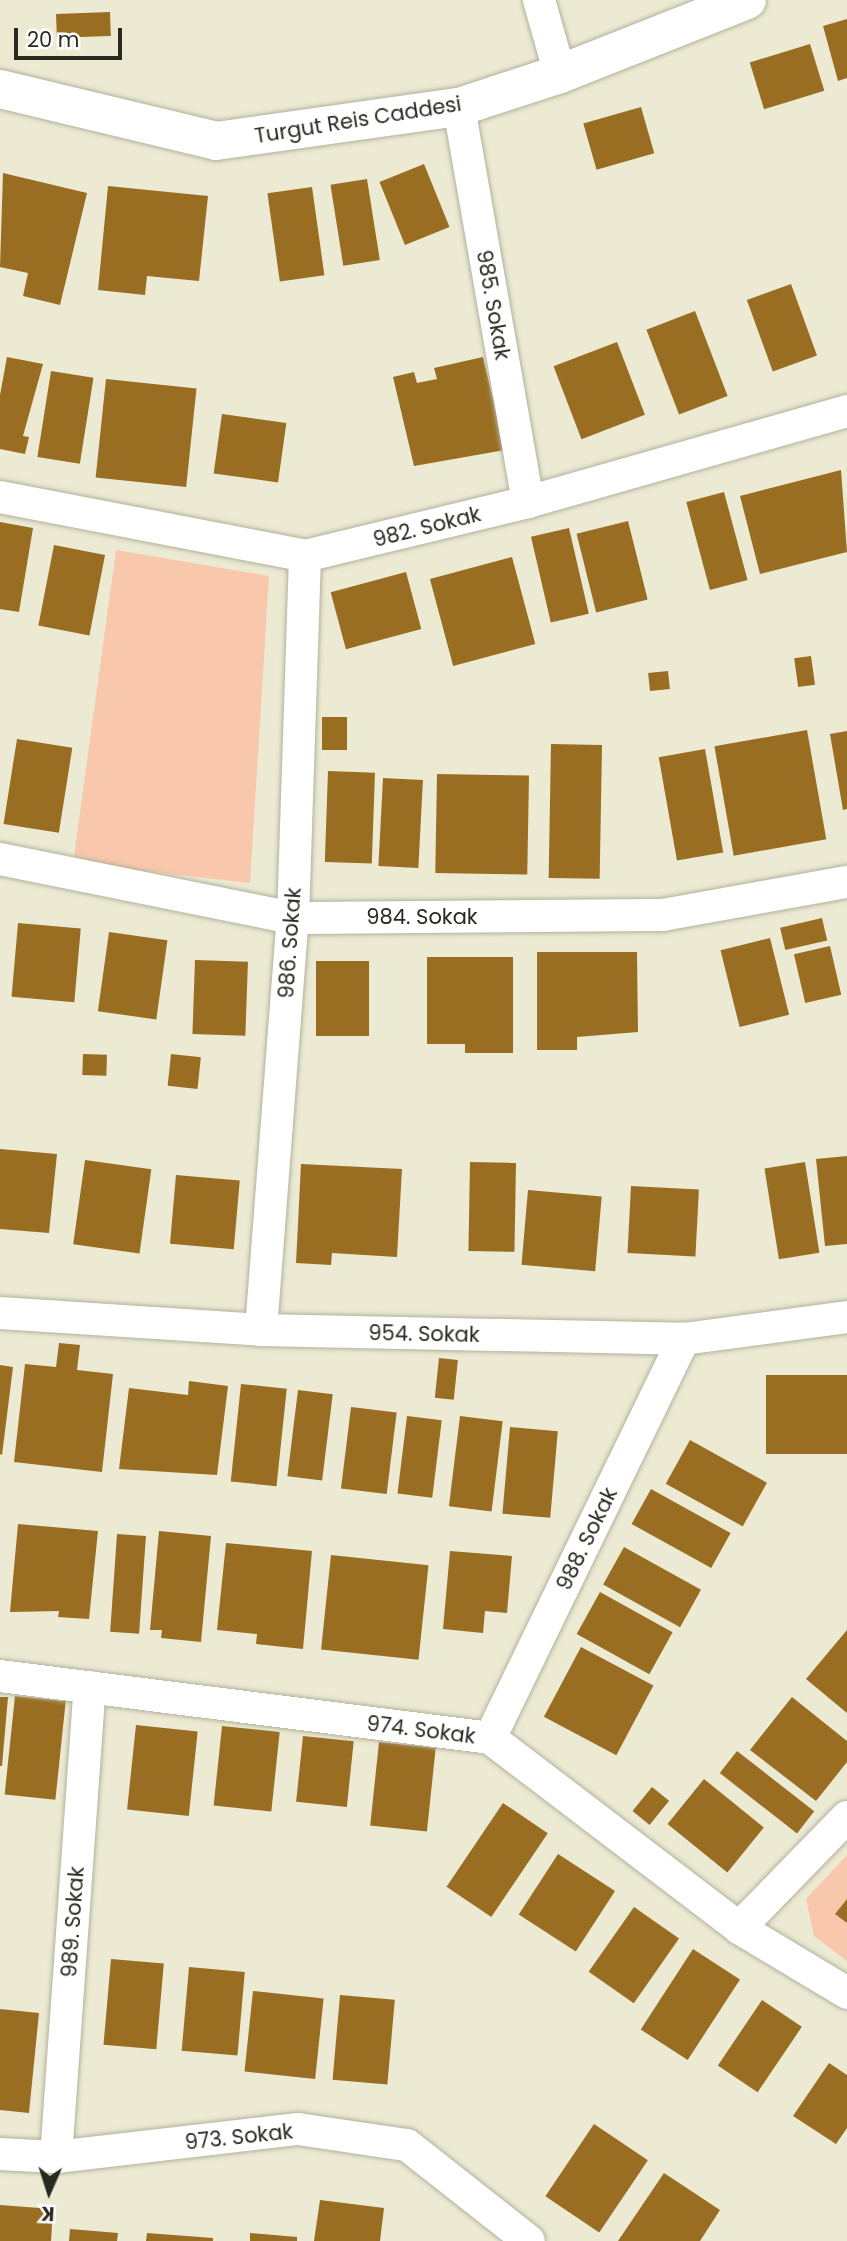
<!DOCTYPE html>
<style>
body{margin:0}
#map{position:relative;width:847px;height:2241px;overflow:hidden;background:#ecead3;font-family:Poppins,sans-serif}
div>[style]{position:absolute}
.green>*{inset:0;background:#f9c8ac}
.building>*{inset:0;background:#996e22;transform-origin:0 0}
.roads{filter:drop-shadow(0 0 2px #b3b19c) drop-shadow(0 0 2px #b3b19c)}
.street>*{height:32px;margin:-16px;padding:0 16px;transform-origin:16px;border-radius:16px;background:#fff}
.secondary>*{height:38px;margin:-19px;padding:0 19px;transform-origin:19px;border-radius:19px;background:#fff}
span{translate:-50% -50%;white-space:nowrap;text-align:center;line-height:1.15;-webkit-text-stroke:5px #fff;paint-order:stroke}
.street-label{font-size:21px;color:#292920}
.north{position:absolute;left:14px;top:2157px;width:70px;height:70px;-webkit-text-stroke:5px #fff;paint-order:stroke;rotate:183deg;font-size:19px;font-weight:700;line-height:28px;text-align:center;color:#292920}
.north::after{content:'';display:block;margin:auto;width:24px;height:32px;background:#292920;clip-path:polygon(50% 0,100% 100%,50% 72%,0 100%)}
.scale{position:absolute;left:14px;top:28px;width:108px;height:32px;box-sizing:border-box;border:4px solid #292920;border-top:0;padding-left:9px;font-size:21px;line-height:24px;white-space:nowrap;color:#292920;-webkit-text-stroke:5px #fff;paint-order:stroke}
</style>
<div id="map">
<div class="green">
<div style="clip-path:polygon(116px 550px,269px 576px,250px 883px,73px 863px)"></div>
<div style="clip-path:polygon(847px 1855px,847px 1961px,814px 1936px,806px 1899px)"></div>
</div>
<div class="building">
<div style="left:110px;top:12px;width:24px;height:54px;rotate:88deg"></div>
<div style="clip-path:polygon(847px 19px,847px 78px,838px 81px,823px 26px)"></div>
<div style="left:810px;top:44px;width:49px;height:63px;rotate:73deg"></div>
<div style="left:641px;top:107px;width:48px;height:60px;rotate:74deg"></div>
<div style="left:424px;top:164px;width:68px;height:48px;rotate:68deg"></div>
<div style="clip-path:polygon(3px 173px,87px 193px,60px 305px,23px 296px,28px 273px,0 267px)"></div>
<div style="left:367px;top:179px;width:82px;height:37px;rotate:81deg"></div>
<div style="clip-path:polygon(108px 186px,208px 196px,199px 281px,147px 276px,145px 295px,98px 290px)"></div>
<div style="left:312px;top:187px;width:89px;height:45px;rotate:82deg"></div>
<div style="left:791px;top:284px;width:76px;height:47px;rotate:70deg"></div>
<div style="left:695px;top:311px;width:91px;height:52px;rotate:69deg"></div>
<div style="left:617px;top:342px;width:78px;height:68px;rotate:69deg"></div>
<div style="clip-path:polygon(7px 357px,43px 364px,23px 436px,29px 437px,25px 454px,0 449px,0 395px)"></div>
<div style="clip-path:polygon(483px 357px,505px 450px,414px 466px,393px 377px,414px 372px,417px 383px,437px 379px,434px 368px)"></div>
<div style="left:51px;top:371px;width:43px;height:87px;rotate:9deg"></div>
<div style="left:106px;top:379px;width:91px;height:99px;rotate:6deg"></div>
<div style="left:222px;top:414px;width:65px;height:60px;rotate:8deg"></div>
<div style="clip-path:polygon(841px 470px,847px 552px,760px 574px,740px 496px)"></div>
<div style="left:724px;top:492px;width:91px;height:39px;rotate:75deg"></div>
<div style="left:628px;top:521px;width:81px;height:53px;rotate:76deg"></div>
<div style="clip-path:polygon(0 522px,33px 528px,19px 612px,0 609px)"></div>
<div style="left:569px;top:528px;width:88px;height:39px;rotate:77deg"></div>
<div style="left:54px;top:545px;width:52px;height:82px;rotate:11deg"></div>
<div style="left:512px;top:557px;width:90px;height:85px;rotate:75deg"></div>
<div style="left:406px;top:572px;width:59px;height:78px;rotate:75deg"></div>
<div style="left:811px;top:656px;width:29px;height:17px;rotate:82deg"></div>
<div style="left:668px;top:671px;width:18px;height:20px;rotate:84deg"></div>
<div style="left:347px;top:717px;width:33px;height:25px;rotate:90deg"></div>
<div style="left:807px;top:730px;width:111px;height:94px;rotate:80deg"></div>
<div style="clip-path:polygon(847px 731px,847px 809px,843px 810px,830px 734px)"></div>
<div style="left:17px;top:739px;width:56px;height:86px;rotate:9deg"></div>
<div style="left:551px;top:744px;width:51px;height:134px;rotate:1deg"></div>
<div style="left:705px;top:749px;width:105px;height:47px;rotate:80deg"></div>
<div style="left:328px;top:771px;width:47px;height:91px;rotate:2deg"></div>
<div style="left:437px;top:774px;width:92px;height:99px;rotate:1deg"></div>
<div style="left:383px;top:778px;width:40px;height:88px;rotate:3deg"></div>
<div style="left:822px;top:918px;width:23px;height:43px;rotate:77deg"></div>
<div style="left:18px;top:923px;width:63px;height:74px;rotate:5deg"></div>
<div style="left:109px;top:932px;width:59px;height:80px;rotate:8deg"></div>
<div style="left:770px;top:938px;width:79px;height:51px;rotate:76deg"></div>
<div style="left:830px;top:946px;width:50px;height:37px;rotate:77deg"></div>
<div style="clip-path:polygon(537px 952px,637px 952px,638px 1032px,577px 1037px,577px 1050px,537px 1050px)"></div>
<div style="clip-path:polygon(427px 957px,513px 957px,513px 1053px,465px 1053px,465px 1044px,427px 1044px)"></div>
<div style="left:195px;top:960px;width:53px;height:74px;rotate:2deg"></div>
<div style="left:316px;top:961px;width:53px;height:75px"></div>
<div style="left:83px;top:1054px;width:24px;height:21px;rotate:2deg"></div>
<div style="left:171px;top:1054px;width:30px;height:32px;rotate:6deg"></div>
<div style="clip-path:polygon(0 1149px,57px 1154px,49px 1233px,0 1229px)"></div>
<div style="clip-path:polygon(847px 1156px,847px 1244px,825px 1246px,816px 1159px)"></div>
<div style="left:85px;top:1160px;width:67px;height:85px;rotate:8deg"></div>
<div style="left:470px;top:1162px;width:46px;height:89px;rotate:1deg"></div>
<div style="left:805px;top:1162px;width:92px;height:41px;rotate:81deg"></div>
<div style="clip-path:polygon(301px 1164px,402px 1169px,397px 1257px,332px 1253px,331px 1265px,296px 1263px)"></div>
<div style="left:176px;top:1175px;width:64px;height:69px;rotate:5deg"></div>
<div style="left:631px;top:1186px;width:68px;height:67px;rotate:3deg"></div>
<div style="left:528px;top:1190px;width:74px;height:75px;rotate:5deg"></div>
<div style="clip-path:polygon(59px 1343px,80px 1345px,77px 1370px,113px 1374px,102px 1472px,14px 1462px,25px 1364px,56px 1367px)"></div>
<div style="left:439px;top:1358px;width:19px;height:40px;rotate:6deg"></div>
<div style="clip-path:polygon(0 1365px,13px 1367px,2px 1455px,0 1454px)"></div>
<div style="left:847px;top:1375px;width:79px;height:81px;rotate:90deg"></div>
<div style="clip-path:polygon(189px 1381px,228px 1386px,217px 1475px,119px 1469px,129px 1388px,188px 1395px)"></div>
<div style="left:241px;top:1384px;width:46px;height:98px;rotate:6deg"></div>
<div style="left:298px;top:1390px;width:35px;height:87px;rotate:7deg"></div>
<div style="left:351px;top:1407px;width:46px;height:82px;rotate:7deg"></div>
<div style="left:407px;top:1416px;width:35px;height:78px;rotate:7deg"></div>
<div style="left:460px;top:1416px;width:43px;height:91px;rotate:7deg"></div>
<div style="left:510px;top:1427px;width:48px;height:87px;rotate:5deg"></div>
<div style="left:690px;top:1440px;width:88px;height:50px;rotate:29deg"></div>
<div style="left:651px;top:1489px;width:91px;height:40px;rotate:29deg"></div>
<div style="clip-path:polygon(18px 1524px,98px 1531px,89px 1619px,58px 1617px,59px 1611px,10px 1612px)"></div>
<div style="clip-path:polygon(159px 1531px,211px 1536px,201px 1642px,161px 1638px,162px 1630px,150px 1630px)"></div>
<div style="left:117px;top:1534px;width:29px;height:98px;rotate:4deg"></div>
<div style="clip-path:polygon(226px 1543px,312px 1551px,303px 1649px,256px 1644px,257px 1634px,217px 1630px)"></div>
<div style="left:624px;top:1547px;width:88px;height:43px;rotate:29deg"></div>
<div style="clip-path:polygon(450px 1551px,512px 1556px,507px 1613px,485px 1611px,483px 1633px,443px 1629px)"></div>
<div style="left:331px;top:1555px;width:98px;height:95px;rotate:6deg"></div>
<div style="left:600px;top:1592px;width:83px;height:48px;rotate:29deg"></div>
<div style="clip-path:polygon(847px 1630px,847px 1713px,806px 1679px)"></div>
<div style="left:581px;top:1647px;width:82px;height:79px;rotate:28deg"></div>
<div style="left:15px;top:1696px;width:51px;height:99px;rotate:6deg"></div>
<div style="clip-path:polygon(0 1697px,8px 1697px,2px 1766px,0 1766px)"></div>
<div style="clip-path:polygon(792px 1697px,847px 1741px,847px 1762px,816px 1801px,750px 1750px)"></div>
<div style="left:136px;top:1725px;width:62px;height:85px;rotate:6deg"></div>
<div style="left:222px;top:1726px;width:58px;height:80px;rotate:6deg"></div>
<div style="left:303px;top:1736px;width:51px;height:66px;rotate:6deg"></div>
<div style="left:379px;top:1742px;width:57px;height:84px;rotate:6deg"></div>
<div style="left:737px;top:1751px;width:98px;height:28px;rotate:38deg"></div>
<div style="left:704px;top:1779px;width:77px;height:58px;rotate:39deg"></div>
<div style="left:652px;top:1787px;width:22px;height:31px;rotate:39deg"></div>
<div style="left:503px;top:1803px;width:54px;height:101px;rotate:34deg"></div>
<div style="left:558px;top:1854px;width:68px;height:72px;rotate:33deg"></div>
<div style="clip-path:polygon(847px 1899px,847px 1923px,835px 1914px)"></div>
<div style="left:634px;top:1907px;width:55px;height:79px;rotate:35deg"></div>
<div style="left:693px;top:1949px;width:56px;height:96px;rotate:33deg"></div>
<div style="left:111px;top:1959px;width:53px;height:86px;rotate:5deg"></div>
<div style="left:189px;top:1967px;width:56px;height:84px;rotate:5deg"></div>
<div style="left:253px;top:1991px;width:71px;height:81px;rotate:6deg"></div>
<div style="left:340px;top:1995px;width:55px;height:85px;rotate:5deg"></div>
<div style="left:762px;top:2000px;width:48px;height:79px;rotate:34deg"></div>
<div style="clip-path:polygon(0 2009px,39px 2013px,29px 2113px,0 2110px)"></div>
<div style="clip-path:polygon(829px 2063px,847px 2075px,847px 2128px,836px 2144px,793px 2116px)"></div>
<div style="left:594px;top:2124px;width:65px;height:87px;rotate:34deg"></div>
<div style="clip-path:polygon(664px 2173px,720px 2210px,700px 2241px,618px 2241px)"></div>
<div style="clip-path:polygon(320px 2200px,384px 2208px,380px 2241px,314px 2241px)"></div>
<div style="clip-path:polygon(0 2205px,53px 2209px,51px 2241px,0 2241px)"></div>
<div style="clip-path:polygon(70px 2229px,118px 2233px,117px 2241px,69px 2241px)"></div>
<div style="clip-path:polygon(147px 2233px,213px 2238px,213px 2241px,146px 2241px)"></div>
<div style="clip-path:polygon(250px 2233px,297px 2237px,297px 2241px,250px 2241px)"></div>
</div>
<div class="roads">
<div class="street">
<div style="left:539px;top:0;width:77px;rotate:74.2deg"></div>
<div style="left:459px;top:107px;width:401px;rotate:80.1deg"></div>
<div style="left:0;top:497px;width:311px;rotate:10.9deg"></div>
<div style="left:305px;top:556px;width:229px;rotate:-13.6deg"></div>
<div style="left:528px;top:502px;width:332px;rotate:-15.9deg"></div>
<div style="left:0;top:859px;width:299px;rotate:11.4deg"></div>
<div style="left:293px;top:918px;width:370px;rotate:-0.5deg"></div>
<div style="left:663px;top:915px;width:187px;rotate:-10.2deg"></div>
<div style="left:0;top:1313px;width:262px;rotate:3.7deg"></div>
<div style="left:261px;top:1330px;width:423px;rotate:1.2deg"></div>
<div style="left:684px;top:1339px;width:164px;rotate:-7.7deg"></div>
<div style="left:261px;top:1330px;width:413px;rotate:-85.6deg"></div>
<div style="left:293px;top:918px;width:362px;rotate:-88.1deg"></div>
<div style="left:0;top:1676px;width:494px;rotate:7.2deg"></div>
<div style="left:490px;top:1738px;width:313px;rotate:37.3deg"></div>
<div style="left:739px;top:1928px;width:126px;rotate:31deg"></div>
<div style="left:490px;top:1738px;width:444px;rotate:-64.1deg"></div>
<div style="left:739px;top:1928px;width:155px;rotate:-45.8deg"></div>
<div style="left:0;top:2154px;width:56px;rotate:3.1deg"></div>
<div style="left:56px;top:2157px;width:244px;rotate:-6.6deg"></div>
<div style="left:298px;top:2129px;width:110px;rotate:8.4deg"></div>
<div style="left:407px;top:2145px;width:155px;rotate:38.2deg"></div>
<div style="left:56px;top:2157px;width:471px;rotate:-85.9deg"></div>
</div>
<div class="secondary">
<div style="left:0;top:89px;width:222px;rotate:13.5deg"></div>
<div style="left:216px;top:141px;width:245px;rotate:-8deg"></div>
<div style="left:459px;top:107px;width:106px;rotate:-18.1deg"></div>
<div style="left:560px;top:74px;width:201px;rotate:-21.6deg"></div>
</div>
</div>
<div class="street-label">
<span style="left:358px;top:120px;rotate:-9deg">Turgut Reis Caddesi</span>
<span style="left:493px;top:305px;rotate:80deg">985. Sokak</span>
<span style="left:427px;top:527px;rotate:-14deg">982. Sokak</span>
<span style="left:422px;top:917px">984. Sokak</span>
<span style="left:290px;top:943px;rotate:-86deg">986. Sokak</span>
<span style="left:424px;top:1334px;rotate:1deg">954. Sokak</span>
<span style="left:587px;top:1539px;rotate:-64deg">988. Sokak</span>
<span style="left:421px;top:1730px;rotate:7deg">974. Sokak</span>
<span style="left:73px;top:1922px;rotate:-86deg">989. Sokak</span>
<span style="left:239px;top:2137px;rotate:-6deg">973. Sokak</span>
</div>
<div class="north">K</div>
<div class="scale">20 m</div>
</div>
